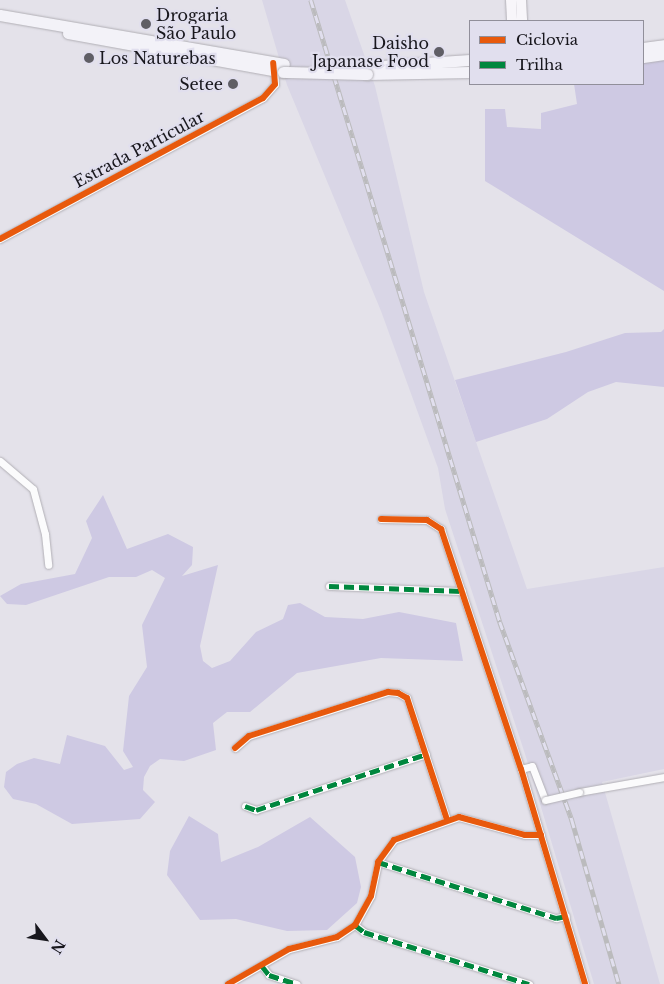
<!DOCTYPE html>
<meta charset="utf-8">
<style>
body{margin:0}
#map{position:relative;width:664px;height:984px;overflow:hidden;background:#e4e2ea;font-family:"Libre Baskerville",serif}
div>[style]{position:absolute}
.built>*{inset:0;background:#d9d6e6}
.green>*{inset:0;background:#cec9e3}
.roads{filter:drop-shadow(0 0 1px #b1afb5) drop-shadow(0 0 1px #b1afb5)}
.street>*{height:7px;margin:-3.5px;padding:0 3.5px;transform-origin:3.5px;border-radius:3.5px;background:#fbfbfc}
.secondary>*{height:10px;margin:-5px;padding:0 5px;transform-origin:5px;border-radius:5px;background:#f8f6fa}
.primary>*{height:11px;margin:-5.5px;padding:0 5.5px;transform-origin:5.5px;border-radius:5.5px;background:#f3f2f8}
.rail>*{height:4.5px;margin-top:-2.25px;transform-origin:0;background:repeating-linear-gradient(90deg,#e1dfee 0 8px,#bbbbbd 0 16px);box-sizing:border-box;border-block:1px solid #bbbbbd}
.bridges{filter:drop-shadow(0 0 1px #b1afb5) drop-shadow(0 0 1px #b1afb5)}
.street-bridge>*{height:7px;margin:-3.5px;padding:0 3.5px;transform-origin:3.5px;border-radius:3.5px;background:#fbfbfc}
.primary-bridge>*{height:11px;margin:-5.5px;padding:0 5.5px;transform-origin:5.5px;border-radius:5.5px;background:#f3f2f8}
.quiet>*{height:5px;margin-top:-2.5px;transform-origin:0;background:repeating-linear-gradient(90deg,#00873e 0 10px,transparent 0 15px)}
.cycleway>*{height:6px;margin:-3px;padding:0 3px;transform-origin:3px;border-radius:3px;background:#e8590c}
.dots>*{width:14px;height:14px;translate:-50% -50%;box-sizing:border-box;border:2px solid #e1dfee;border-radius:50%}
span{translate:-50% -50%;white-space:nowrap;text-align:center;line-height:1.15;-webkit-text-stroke:4.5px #e1dfee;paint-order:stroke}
.poi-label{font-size:16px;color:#18171d}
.left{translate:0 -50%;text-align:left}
.right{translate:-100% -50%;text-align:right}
.street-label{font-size:16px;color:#18171d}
.legend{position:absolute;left:469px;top:20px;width:175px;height:65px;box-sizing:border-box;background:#e1dfee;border:1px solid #918f9a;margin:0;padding:6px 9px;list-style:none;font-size:15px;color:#18171d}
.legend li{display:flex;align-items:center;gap:10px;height:25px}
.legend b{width:25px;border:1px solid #918f9a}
.north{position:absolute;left:20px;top:914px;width:50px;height:50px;-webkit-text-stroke:4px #e1dfee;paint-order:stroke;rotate:121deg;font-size:14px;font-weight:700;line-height:20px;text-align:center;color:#18171d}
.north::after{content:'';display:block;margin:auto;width:18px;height:22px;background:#18171d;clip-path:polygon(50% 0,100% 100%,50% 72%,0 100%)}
</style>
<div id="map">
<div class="built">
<div style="clip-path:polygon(262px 0,345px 0,375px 86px,424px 292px,527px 589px,664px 567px,664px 769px,602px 782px,660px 984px,594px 984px,526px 757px,445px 509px,438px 468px,381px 311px,287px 85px)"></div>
</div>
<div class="green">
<div style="clip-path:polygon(664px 58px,664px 291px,485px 181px,485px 109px,505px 109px,507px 127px,541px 129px,541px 113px,577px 104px,574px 84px,643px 84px,643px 60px)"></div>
<div style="clip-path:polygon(664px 329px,664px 387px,616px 382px,588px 392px,547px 419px,476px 442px,455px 380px,566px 352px,625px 333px,661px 332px)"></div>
<div style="clip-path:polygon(103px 495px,127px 549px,168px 534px,193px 547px,192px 565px,182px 576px,218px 565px,200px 646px,203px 661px,212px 668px,230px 661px,256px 632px,283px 619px,288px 605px,300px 603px,325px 617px,363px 619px,399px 612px,456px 623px,463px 661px,381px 658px,297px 673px,250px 712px,227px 712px,213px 723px,216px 750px,184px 761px,160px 759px,150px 766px,144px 777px,143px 790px,155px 802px,140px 819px,72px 824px,36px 804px,13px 799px,4px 787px,6px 772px,17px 764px,34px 758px,60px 764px,67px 735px,105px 746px,124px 770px,133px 767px,123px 751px,129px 696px,147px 667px,142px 625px,165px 578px,152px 570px,136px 577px,109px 577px,26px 605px,7px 604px,0 596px,21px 584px,75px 574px,92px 538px,86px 521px)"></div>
<div style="clip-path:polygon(189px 816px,218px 834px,221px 862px,258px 847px,310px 817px,355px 857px,361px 887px,357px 903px,327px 930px,287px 931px,236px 919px,200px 920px,167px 875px,170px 851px)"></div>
</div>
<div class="roads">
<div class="street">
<div style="left:0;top:239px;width:298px;rotate:-28.2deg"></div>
<div style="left:263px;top:98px;width:18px;rotate:-49deg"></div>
<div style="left:275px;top:84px;width:17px;rotate:-93deg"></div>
<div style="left:0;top:461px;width:43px;rotate:40.3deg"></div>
<div style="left:33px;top:489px;width:47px;rotate:75.1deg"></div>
<div style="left:45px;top:534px;width:31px;rotate:84deg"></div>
<div style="left:381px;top:519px;width:46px;rotate:1.2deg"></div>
<div style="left:427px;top:520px;width:17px;rotate:33deg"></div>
<div style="left:441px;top:529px;width:253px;rotate:71.6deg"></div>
<div style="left:521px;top:769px;width:224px;rotate:73.4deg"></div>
<div style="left:329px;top:586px;width:133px;rotate:2.2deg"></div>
<div style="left:235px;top:748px;width:18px;rotate:-41deg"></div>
<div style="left:249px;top:736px;width:146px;rotate:-17.6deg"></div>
<div style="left:388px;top:692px;width:10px;rotate:6deg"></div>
<div style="left:398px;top:693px;width:10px;rotate:29deg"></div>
<div style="left:407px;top:698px;width:128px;rotate:71.8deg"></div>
<div style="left:521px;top:769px;width:11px;rotate:-15deg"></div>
<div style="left:532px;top:766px;width:36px;rotate:69deg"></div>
<div style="left:579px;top:792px;width:86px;rotate:-10deg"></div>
<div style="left:245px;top:806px;width:12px;rotate:20deg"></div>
<div style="left:256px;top:810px;width:179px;rotate:-18.2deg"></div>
<div style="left:378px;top:862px;width:187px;rotate:17.5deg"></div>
<div style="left:556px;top:918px;width:10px;rotate:-11deg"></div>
<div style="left:355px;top:925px;width:11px;rotate:38deg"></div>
<div style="left:364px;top:932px;width:173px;rotate:17.5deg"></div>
<div style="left:262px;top:966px;width:11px;rotate:52deg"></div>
<div style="left:269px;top:975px;width:29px;rotate:18deg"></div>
<div style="left:228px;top:984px;width:70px;rotate:-29.8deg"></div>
<div style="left:289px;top:949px;width:49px;rotate:-14deg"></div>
<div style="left:337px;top:937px;width:22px;rotate:-34deg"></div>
<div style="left:355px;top:925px;width:33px;rotate:-61deg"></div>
<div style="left:371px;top:896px;width:35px;rotate:-78deg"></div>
<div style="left:378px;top:862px;width:27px;rotate:-54deg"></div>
<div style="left:394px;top:840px;width:69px;rotate:-19.5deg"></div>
<div style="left:459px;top:817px;width:68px;rotate:15.3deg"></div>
<div style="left:525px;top:835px;width:16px"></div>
</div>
<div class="secondary">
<div style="left:511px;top:0;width:21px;rotate:87deg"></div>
<div style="left:521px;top:0;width:21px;rotate:87deg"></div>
</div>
<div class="primary">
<div style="left:0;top:15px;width:288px;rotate:9.8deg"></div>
<div style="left:68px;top:33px;width:219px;rotate:10.3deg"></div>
<div style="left:643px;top:48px;width:21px;rotate:-8deg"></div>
<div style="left:643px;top:57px;width:21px;rotate:-8deg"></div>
<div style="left:367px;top:67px;width:103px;rotate:-3.9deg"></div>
<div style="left:367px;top:74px;width:103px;rotate:-1.1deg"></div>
</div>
</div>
<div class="rail">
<div style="left:311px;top:0;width:650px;rotate:73.1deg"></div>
<div style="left:500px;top:622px;width:211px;rotate:70deg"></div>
<div style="left:572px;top:820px;width:171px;rotate:74deg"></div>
</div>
<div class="bridges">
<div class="street-bridge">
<div style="left:545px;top:800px;width:35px;rotate:-13deg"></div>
</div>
<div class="primary-bridge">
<div style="left:283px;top:72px;width:84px;rotate:1.4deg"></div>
</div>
</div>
<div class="quiet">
<div style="left:329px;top:586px;width:133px;rotate:2.2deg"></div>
<div style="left:245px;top:806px;width:12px;rotate:20deg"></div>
<div style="left:256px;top:810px;width:179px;rotate:-18.2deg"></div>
<div style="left:378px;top:862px;width:187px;rotate:17.5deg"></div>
<div style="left:556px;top:918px;width:10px;rotate:-11deg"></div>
<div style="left:355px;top:925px;width:11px;rotate:38deg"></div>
<div style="left:364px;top:932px;width:173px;rotate:17.5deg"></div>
<div style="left:262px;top:966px;width:11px;rotate:52deg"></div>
<div style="left:269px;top:975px;width:29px;rotate:18deg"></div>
</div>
<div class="cycleway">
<div style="left:0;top:239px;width:298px;rotate:-28.2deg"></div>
<div style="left:263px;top:98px;width:18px;rotate:-49deg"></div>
<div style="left:275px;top:84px;width:21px;rotate:-95deg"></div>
<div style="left:381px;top:519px;width:46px;rotate:1.2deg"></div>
<div style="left:427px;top:520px;width:17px;rotate:33deg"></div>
<div style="left:441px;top:529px;width:253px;rotate:71.6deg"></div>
<div style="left:521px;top:769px;width:224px;rotate:73.4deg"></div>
<div style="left:235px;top:748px;width:18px;rotate:-41deg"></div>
<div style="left:249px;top:736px;width:146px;rotate:-17.6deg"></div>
<div style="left:388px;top:692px;width:10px;rotate:6deg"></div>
<div style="left:398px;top:693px;width:10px;rotate:29deg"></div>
<div style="left:407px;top:698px;width:128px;rotate:71.8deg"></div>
<div style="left:228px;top:984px;width:70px;rotate:-29.8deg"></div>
<div style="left:289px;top:949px;width:49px;rotate:-14deg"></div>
<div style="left:337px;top:937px;width:22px;rotate:-34deg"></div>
<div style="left:355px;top:925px;width:33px;rotate:-61deg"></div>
<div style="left:371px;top:896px;width:35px;rotate:-78deg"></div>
<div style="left:378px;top:862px;width:27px;rotate:-54deg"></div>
<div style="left:394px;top:840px;width:69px;rotate:-19.5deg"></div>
<div style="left:459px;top:817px;width:68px;rotate:15.3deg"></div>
<div style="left:525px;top:835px;width:16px"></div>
</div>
<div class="dots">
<div style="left:146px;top:24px;background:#5f5e65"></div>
<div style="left:439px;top:52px;background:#5f5e65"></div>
<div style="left:89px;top:58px;background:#5f5e65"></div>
<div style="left:233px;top:84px;background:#5f5e65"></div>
</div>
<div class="poi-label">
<span class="left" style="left:156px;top:24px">Drogaria<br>São Paulo</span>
<span class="right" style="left:429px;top:52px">Daisho<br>Japanase Food</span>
<span class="left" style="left:99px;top:58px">Los Naturebas</span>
<span class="right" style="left:223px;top:84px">Setee</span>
</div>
<div class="street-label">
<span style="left:139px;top:149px;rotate:-28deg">Estrada Particular</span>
</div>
<ul class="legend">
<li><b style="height:6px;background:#e8590c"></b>Ciclovia</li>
<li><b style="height:6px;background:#00873e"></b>Trilha</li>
</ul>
<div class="north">N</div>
</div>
